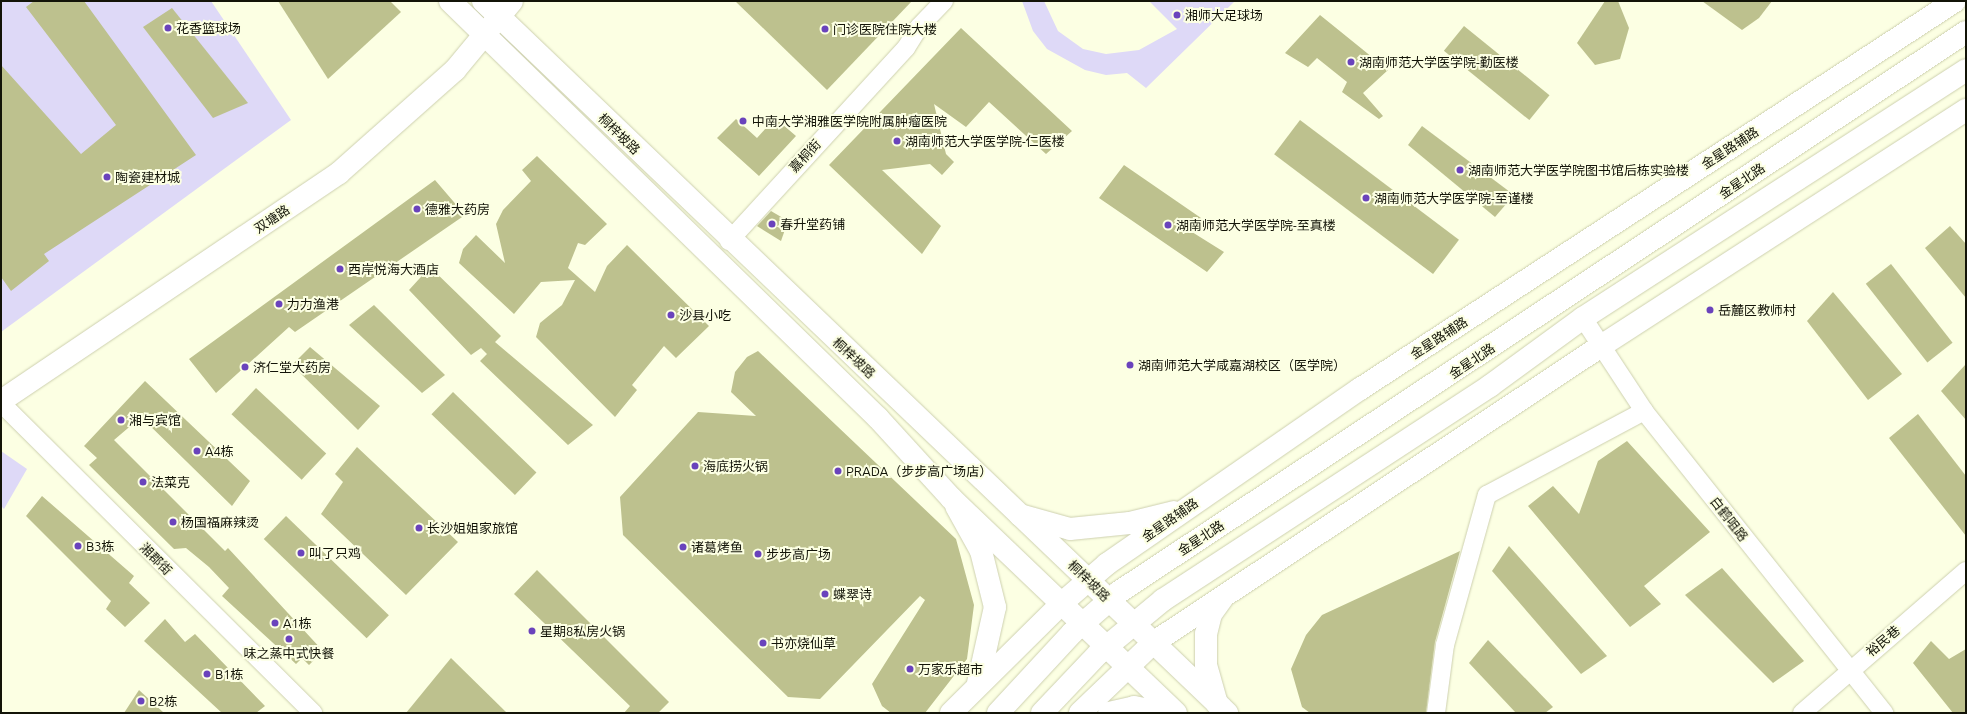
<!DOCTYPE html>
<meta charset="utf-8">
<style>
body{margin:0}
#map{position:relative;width:1967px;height:714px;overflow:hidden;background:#fcffe3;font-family:Ubuntu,"Noto Sans SC",sans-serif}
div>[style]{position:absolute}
.green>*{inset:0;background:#ded9f7}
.building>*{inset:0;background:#bdc18e;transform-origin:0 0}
.roads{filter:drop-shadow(0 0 1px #cdd0af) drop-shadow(0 0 1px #cdd0af)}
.street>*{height:18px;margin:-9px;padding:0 9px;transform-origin:9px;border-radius:9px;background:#fff}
.secondary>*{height:22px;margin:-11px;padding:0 11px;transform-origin:11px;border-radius:11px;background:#fff}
.primary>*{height:22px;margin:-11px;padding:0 11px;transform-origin:11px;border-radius:11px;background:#fff}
.dots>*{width:11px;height:11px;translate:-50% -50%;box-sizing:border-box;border:2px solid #fcffe3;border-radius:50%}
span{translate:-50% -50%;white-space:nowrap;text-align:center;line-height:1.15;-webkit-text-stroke:4px #fcffe3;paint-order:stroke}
.poi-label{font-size:13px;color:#131408}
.left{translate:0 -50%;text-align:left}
.street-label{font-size:13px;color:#131408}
.frame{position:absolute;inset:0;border:2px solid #131408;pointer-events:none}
</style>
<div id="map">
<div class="green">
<div style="clip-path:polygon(1px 1px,211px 1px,291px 120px,1px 332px)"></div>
<div style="clip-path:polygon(1022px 1px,1044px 1px,1058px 31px,1083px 49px,1106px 54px,1139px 50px,1177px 29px,1149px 1px,1235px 1px,1146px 88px,1127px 73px,1106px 75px,1085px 70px,1047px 49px,1033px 31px)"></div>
<div style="clip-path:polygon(1px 451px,27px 469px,4px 509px,1px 506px)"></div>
</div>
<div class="building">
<div style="clip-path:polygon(34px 1px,84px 1px,196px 155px,44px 254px,49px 261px,11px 291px,1px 277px,1px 65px,81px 154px,116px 125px,26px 7px)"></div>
<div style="clip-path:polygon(278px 1px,390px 1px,401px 12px,328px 79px)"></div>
<div style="clip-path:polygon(735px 1px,912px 1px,827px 90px)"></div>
<div style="clip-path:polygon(1605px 1px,1618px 1px,1629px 28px,1620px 59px,1595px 65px,1577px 43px)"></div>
<div style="clip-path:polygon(1702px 1px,1772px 1px,1759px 18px,1742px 30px)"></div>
<div style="clip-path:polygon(172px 8px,248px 103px,213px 118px,143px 27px)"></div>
<div style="clip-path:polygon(1320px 15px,1388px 70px,1363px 93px,1383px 116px,1379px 119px,1342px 92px,1347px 82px,1317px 58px,1308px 67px,1285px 53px)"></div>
<div style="left:1464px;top:26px;width:110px;height:32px;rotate:39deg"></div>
<div style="clip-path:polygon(961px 28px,1072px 131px,1046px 154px,989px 102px,966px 127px,934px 104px,946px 154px,954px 162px,942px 175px,930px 164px,882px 170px,941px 226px,922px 254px,829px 165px)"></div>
<div style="clip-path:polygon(775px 118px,796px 136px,759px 176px,717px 138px,736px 119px,757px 138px)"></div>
<div style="left:1300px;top:120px;width:199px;height:43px;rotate:37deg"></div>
<div style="clip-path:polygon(1422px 126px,1514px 195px,1495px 217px,1408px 145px)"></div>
<div style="clip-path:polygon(537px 156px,607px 224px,585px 245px,578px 243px,568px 268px,595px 292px,607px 266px,627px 245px,709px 326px,676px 358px,664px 346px,632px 385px,637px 390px,615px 417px,536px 337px,540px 323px,562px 305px,575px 280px,541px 282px,514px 314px,459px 263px,463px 249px,476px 235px,505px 263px,496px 224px,503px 210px,531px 181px,522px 170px)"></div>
<div style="clip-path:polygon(1124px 165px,1201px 218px,1192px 232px,1224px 252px,1207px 272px,1099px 198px)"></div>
<div style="clip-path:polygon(435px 180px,465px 215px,295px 332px,289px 327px,216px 393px,189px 359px)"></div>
<div style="clip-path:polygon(771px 211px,788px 221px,781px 241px,757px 226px)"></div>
<div style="clip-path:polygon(1950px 226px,1966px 244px,1966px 298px,1925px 248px)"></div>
<div style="left:1891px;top:264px;width:100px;height:32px;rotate:52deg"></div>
<div style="clip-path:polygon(430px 267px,501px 336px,495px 342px,593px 425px,568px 445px,480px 361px,487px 354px,481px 348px,471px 355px,409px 290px)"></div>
<div style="clip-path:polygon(1833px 292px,1902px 374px,1868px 400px,1807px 321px)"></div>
<div style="clip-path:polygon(374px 305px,445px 375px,422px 393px,349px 325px)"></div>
<div style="clip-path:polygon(310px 347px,380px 406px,358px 430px,292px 365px)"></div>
<div style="clip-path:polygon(758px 351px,956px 539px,974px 605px,967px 659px,925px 713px,891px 713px,882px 706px,872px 684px,925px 600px,920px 596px,820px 699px,788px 697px,623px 535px,620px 497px,698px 412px,756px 416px,731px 392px,735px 372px,747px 357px)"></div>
<div style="clip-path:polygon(1966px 364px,1966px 420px,1941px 391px)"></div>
<div style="clip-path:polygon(145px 381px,250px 481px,232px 506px,141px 417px,114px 440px,225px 551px,228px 548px,323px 651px,309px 665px,302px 658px,296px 664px,222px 596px,229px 588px,209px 567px,186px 548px,174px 549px,89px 465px,97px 458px,84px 446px)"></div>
<div style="left:256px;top:388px;width:96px;height:36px;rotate:43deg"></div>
<div style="left:453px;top:392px;width:116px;height:31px;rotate:44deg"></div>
<div style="clip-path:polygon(1918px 414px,1966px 476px,1966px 536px,1889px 438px)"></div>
<div style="clip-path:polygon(1627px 441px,1710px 532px,1644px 586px,1661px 604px,1630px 627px,1528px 506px,1553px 486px,1579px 514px,1598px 461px)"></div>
<div style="clip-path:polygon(357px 447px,458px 542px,406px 595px,321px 514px,343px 482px,335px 474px)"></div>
<div style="clip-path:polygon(42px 496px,134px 576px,129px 583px,150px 603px,125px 627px,106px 609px,111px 601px,26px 516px)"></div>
<div style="left:286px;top:516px;width:143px;height:32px;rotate:44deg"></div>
<div style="clip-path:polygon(1509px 546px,1607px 656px,1581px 674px,1492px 571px)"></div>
<div style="clip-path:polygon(1460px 551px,1435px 642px,1426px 713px,1310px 713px,1302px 707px,1291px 669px,1306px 635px,1322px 615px)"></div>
<div style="clip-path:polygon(1722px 568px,1804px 661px,1773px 683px,1685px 595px)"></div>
<div style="clip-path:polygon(537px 570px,669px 702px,658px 713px,624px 713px,630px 706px,514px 594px)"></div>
<div style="clip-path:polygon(165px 619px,185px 642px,195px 634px,265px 706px,256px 713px,222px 713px,144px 641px)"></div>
<div style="clip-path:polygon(1488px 640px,1553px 707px,1545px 713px,1516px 713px,1469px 663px)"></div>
<div style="clip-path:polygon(1931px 641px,1949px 659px,1966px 649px,1966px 713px,1953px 713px,1913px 663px)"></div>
<div style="clip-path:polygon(451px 658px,507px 713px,406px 713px)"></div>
<div style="clip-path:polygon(139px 690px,164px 713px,124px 713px)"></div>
</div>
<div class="roads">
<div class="street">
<div style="left:729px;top:241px;width:262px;rotate:-47.5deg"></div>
<div style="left:906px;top:48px;width:25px;rotate:-58deg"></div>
<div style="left:919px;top:27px;width:36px;rotate:-46deg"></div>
<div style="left:1583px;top:318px;width:111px;rotate:56.7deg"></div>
<div style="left:1644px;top:411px;width:386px;rotate:51.5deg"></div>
<div style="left:1px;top:403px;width:440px;rotate:44.8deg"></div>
<div style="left:1436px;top:713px;width:69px;rotate:-82.5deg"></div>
<div style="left:1445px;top:645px;width:156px;rotate:-74.4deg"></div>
<div style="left:1487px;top:495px;width:178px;rotate:-28.1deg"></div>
<div style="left:1802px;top:713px;width:217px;rotate:-40.9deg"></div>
</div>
<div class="secondary">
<div style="left:1px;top:401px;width:408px;rotate:-34deg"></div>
<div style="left:339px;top:173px;width:155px;rotate:-41.6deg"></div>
<div style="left:455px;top:70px;width:89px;rotate:-50.4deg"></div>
<div style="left:956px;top:506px;width:51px;rotate:60.9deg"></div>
<div style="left:981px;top:551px;width:58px;rotate:76deg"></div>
<div style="left:995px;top:607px;width:78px;rotate:102.6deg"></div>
<div style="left:1020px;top:515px;width:52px;rotate:15.6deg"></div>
<div style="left:1070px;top:529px;width:60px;rotate:-5.7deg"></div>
<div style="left:1130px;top:523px;width:45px;rotate:-14deg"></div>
<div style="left:1217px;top:704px;width:41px;rotate:-105.8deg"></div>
<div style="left:1206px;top:665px;width:31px;rotate:-90deg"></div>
<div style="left:1206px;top:634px;width:21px;rotate:-76deg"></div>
<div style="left:1211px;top:614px;width:19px;rotate:-54deg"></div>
<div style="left:951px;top:713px;width:156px;rotate:-44.7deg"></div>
<div style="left:1062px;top:603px;width:60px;rotate:-40.9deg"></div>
<div style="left:1107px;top:564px;width:308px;rotate:-34.7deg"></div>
<div style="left:1360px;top:389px;width:710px;rotate:-33.11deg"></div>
<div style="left:1080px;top:713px;width:101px;rotate:-43.8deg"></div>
<div style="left:1153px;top:643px;width:538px;rotate:-33.54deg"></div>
<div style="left:1601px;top:346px;width:435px;rotate:-32.9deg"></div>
<div style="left:1109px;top:713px;width:26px;rotate:-13deg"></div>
<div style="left:1134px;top:707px;width:33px;rotate:11deg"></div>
</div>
<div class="primary">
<div style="left:450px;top:1px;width:598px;rotate:44.25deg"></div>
<div style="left:878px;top:418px;width:108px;rotate:47.6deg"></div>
<div style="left:951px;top:498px;width:311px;rotate:43.7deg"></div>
<div style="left:483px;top:1px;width:1030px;rotate:43.74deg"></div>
<div style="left:998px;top:713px;width:109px;rotate:-47.2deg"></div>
<div style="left:1072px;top:633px;width:62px;rotate:-41.1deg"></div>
<div style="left:1119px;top:592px;width:1015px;rotate:-33.47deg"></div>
<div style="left:1042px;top:713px;width:83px;rotate:-46.5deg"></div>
<div style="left:1099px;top:653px;width:83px;rotate:-39.6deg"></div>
<div style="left:1163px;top:600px;width:391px;rotate:-33.2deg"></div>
<div style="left:1490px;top:386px;width:115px;rotate:-36.2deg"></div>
<div style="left:1583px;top:318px;width:456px;rotate:-32.9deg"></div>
</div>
</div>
<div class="dots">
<div style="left:1177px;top:15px;background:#6a43bc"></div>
<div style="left:168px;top:28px;background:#6a43bc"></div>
<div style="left:825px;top:29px;background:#6a43bc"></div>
<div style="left:1351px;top:62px;background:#6a43bc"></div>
<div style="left:743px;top:121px;background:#6a43bc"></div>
<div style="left:897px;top:141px;background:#6a43bc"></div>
<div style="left:1460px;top:170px;background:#6a43bc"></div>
<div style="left:107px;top:177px;background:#6a43bc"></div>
<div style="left:1366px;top:198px;background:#6a43bc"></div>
<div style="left:417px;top:209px;background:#6a43bc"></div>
<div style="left:772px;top:224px;background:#6a43bc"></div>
<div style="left:1168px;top:225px;background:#6a43bc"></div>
<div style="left:340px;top:269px;background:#6a43bc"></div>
<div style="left:279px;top:304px;background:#6a43bc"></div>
<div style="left:1710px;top:310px;background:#6a43bc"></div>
<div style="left:671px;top:315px;background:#6a43bc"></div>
<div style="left:1130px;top:365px;background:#6a43bc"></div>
<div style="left:245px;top:367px;background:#6a43bc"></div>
<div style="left:121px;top:420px;background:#6a43bc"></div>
<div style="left:197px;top:451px;background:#6a43bc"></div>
<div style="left:695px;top:466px;background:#6a43bc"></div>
<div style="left:838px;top:471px;background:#6a43bc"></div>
<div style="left:143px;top:482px;background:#6a43bc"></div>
<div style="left:173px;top:522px;background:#6a43bc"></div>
<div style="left:419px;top:528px;background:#6a43bc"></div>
<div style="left:78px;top:546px;background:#6a43bc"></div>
<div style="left:683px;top:547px;background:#6a43bc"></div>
<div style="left:301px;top:553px;background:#6a43bc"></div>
<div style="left:758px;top:554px;background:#6a43bc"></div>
<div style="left:825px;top:594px;background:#6a43bc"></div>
<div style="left:275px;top:623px;background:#6a43bc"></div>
<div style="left:532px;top:631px;background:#6a43bc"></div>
<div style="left:289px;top:639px;background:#6a43bc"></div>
<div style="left:763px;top:643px;background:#6a43bc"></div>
<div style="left:910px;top:669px;background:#6a43bc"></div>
<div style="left:207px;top:674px;background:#6a43bc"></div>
<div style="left:141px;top:701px;background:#6a43bc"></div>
</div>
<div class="poi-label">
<span class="left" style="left:1185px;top:15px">湘师大足球场</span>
<span class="left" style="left:176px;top:28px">花香篮球场</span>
<span class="left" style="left:833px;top:29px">门诊医院住院大楼</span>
<span class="left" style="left:1359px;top:62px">湖南师范大学医学院-勤医楼</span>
<span class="left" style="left:752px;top:121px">中南大学湘雅医学院附属肿瘤医院</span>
<span class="left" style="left:905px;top:141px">湖南师范大学医学院-仁医楼</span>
<span class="left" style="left:1468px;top:170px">湖南师范大学医学院图书馆后栋实验楼</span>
<span class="left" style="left:115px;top:177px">陶瓷建材城</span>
<span class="left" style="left:1374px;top:198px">湖南师范大学医学院-至谨楼</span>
<span class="left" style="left:425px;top:209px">德雅大药房</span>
<span class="left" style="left:780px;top:224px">春升堂药铺</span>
<span class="left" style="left:1176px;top:225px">湖南师范大学医学院-至真楼</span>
<span class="left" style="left:348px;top:269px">西岸悦海大酒店</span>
<span class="left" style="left:287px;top:304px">力力渔港</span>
<span class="left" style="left:1718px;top:310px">岳麓区教师村</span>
<span class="left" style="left:679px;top:315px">沙县小吃</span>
<span class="left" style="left:1138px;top:365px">湖南师范大学咸嘉湖校区（医学院）</span>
<span class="left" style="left:253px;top:367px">济仁堂大药房</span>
<span class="left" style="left:129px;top:420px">湘与宾馆</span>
<span class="left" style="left:205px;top:451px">A4栋</span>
<span class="left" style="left:703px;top:466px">海底捞火锅</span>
<span class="left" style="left:846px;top:471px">PRADA（步步高广场店）</span>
<span class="left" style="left:151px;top:482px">法菜克</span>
<span class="left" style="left:181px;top:522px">杨国福麻辣烫</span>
<span class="left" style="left:427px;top:528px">长沙姐姐家旅馆</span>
<span class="left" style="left:86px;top:546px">B3栋</span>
<span class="left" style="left:691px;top:547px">诸葛烤鱼</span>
<span class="left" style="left:309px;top:553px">叫了只鸡</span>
<span class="left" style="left:766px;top:554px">步步高广场</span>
<span class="left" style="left:833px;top:594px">蝶翠诗</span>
<span class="left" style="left:283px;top:623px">A1栋</span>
<span class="left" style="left:540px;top:631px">星期8私房火锅</span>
<span class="left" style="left:771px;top:643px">书亦烧仙草</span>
<span style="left:289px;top:653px">味之蒸中式快餐</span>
<span class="left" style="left:918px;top:669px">万家乐超市</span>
<span class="left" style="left:215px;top:674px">B1栋</span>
<span class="left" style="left:149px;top:701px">B2栋</span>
</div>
<div class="street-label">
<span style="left:619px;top:134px;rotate:44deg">桐梓坡路</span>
<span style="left:1730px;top:148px;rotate:-33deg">金星路辅路</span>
<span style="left:805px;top:156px;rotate:-47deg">嘉桐街</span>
<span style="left:1742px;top:181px;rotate:-34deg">金星北路</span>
<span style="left:272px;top:219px;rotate:-34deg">双塘路</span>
<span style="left:1439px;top:338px;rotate:-33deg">金星路辅路</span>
<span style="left:854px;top:358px;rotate:43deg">桐梓坡路</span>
<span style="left:1472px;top:361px;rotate:-34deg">金星北路</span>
<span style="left:1729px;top:519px;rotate:52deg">白鹤咀路</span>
<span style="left:1170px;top:520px;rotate:-35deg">金星路辅路</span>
<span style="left:1201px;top:538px;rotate:-33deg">金星北路</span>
<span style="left:156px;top:559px;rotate:45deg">湘郡街</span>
<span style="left:1089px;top:581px;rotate:44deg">桐梓坡路</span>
<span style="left:1883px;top:641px;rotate:-40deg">裕民巷</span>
</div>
<div class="frame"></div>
</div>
